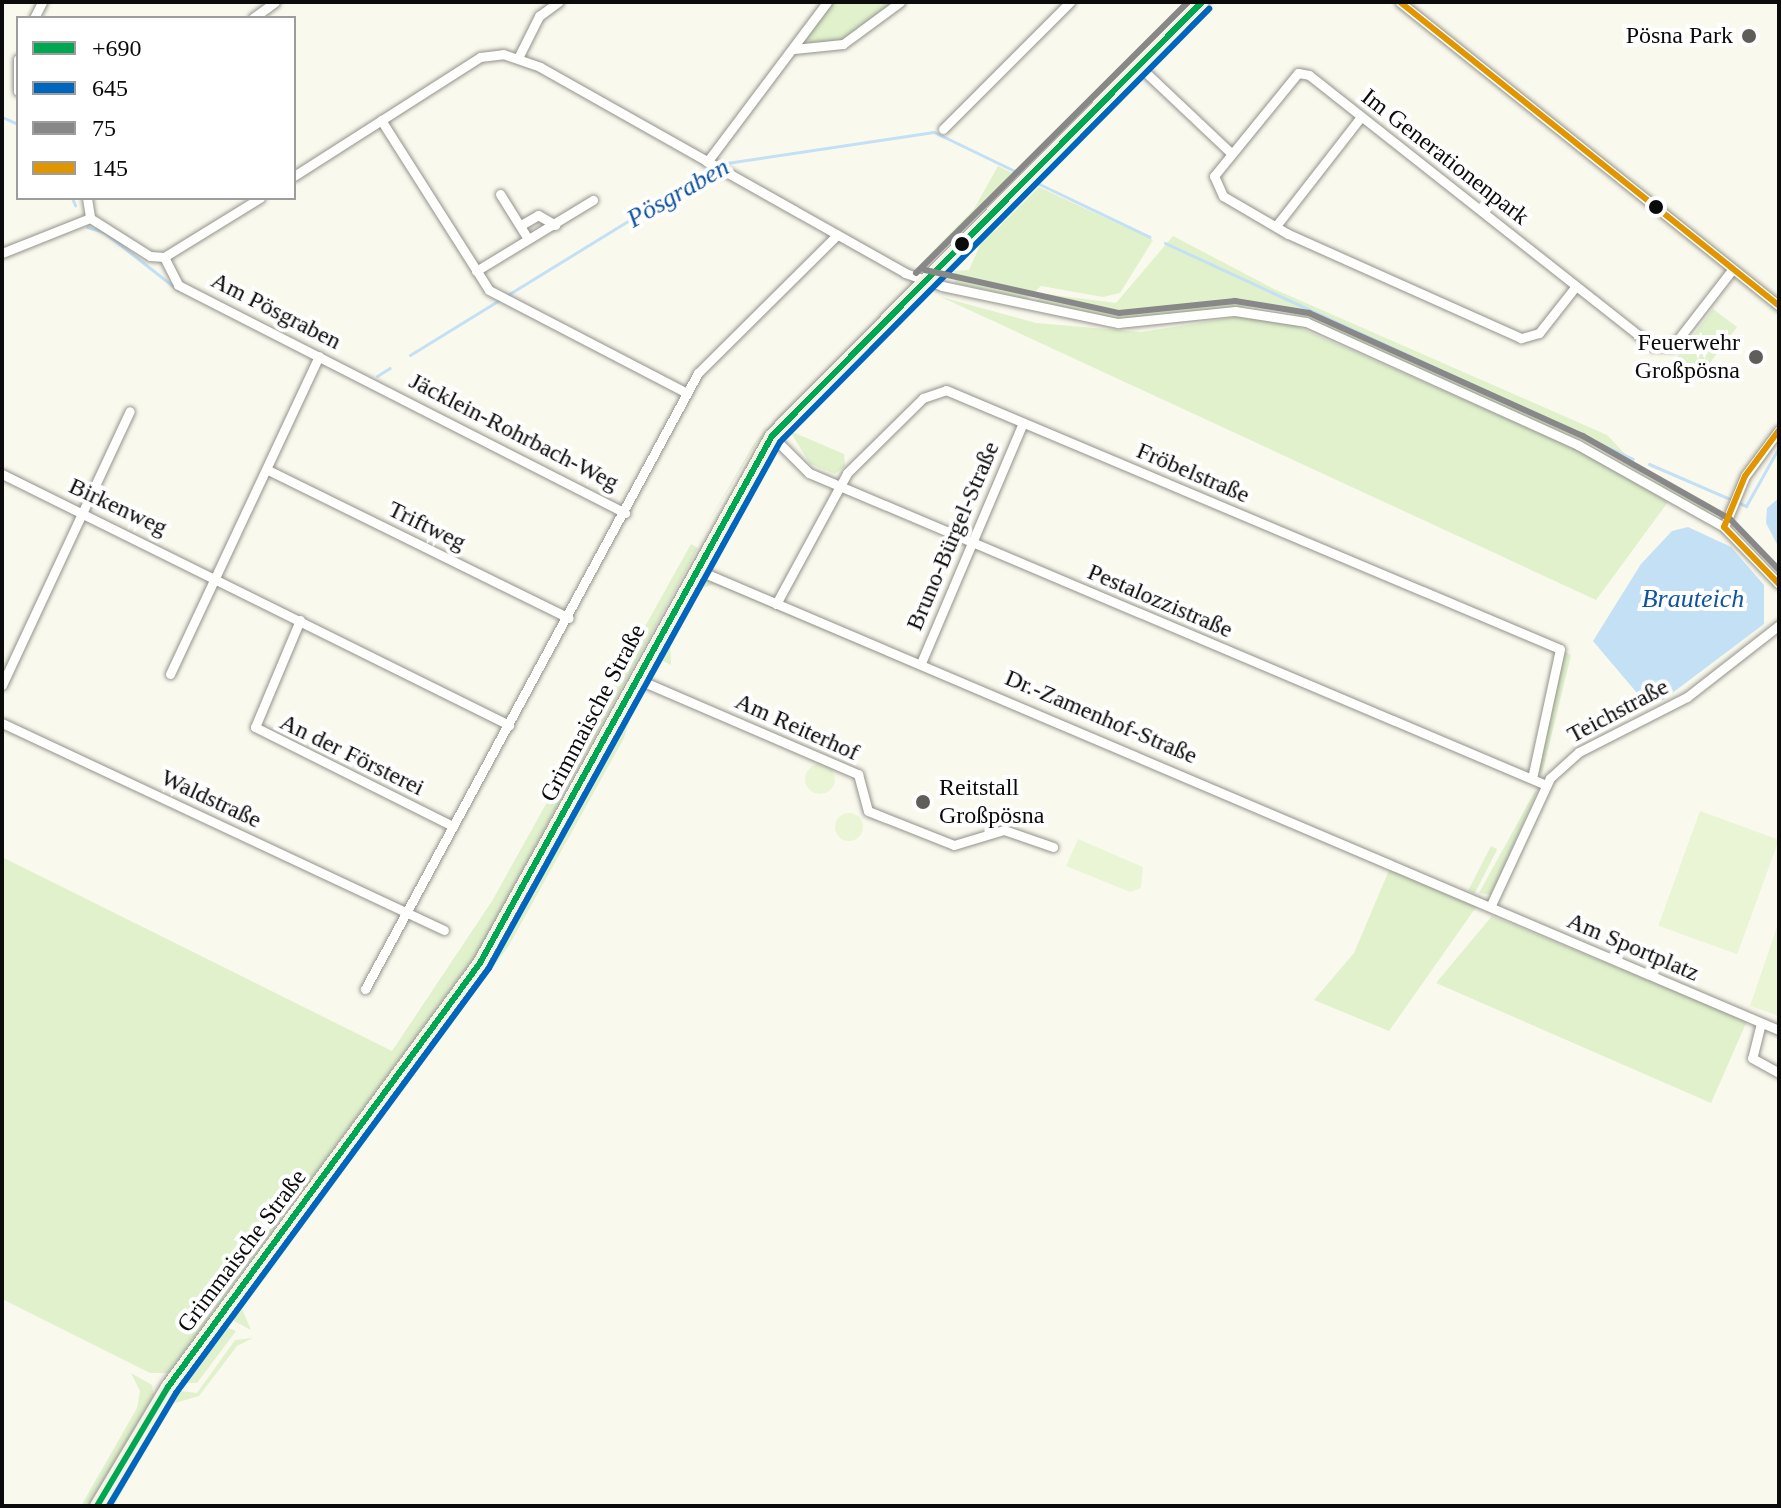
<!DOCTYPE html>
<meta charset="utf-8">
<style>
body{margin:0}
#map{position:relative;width:1781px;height:1508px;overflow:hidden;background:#faf9ed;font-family:"Times New Roman",serif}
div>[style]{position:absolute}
.green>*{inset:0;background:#e0f1cc;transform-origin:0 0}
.pitch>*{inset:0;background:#eaf5d6;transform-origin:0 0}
.round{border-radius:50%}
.water>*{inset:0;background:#c3e0f5}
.stream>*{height:3px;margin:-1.5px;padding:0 1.5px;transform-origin:1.5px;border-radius:1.5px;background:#c3e0f5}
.roads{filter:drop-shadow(0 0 2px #93928d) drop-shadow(0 0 2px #93928d)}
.minor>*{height:9px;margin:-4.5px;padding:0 4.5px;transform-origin:4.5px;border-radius:4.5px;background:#fefefc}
.secondary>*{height:14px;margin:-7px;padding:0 7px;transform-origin:7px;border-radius:7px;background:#f4f4e7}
.bus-1>*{height:6px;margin:-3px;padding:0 3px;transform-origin:3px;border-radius:3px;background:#00a651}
.bus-2>*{height:6px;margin:-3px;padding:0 3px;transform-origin:3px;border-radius:3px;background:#0065bd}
.bus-3>*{height:6px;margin:-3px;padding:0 3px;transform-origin:3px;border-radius:3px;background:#888}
.bus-4>*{height:6px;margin:-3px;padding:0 3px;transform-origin:3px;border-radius:3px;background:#df9601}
.dots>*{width:22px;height:22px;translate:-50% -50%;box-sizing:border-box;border:4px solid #fff;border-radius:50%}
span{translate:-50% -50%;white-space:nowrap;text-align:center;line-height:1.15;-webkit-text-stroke:8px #fff;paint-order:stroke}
.poi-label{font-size:24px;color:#0b0b0b}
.right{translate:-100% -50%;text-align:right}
.left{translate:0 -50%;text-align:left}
.street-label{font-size:24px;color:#0b0b0b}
.water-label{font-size:26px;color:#1054a0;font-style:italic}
.frame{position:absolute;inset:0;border:4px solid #0b0b0b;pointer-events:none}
.legend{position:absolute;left:16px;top:16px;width:280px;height:184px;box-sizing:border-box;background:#fff;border:2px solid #9d9d9d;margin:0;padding:10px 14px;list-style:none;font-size:24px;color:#0b0b0b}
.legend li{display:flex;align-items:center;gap:16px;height:40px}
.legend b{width:40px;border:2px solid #9d9d9d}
</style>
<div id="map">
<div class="green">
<div style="clip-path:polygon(831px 2px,895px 2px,845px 39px,816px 48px,806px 38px)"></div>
<div style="clip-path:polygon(998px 166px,1014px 174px,918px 266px,974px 209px)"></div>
<div style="clip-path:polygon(1039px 187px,1153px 240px,1120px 293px,1103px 297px,1041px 286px,1027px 299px,955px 283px,954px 271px,969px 270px,988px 227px,994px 232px)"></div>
<div style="clip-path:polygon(1173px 236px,1274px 289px,1607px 435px,1646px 476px,1708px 507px,1705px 512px,1596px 447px,1288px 312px,1253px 306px,1121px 320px,1036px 301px,1046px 294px,1116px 303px)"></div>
<div style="clip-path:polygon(941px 297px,1036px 323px,1141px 332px,1237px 317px,1282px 320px,1585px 453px,1668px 502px,1596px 600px)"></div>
<div style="left:1713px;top:309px;width:30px;height:61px;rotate:37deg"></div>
<div style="clip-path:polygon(821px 369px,756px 443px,697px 542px,754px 444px)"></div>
<div style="clip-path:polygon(790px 431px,844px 454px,845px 466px,835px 474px,810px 464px)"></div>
<div style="clip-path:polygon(753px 477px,758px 480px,709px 572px,706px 569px)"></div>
<div style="clip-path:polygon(691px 544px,698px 548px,476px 955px,168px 1373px,150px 1373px,2px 1299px,2px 857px,392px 1051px,492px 901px)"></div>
<div style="clip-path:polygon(708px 578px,1479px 903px,1389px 1031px,1314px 1000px,1354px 953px,1390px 868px,714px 584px,697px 590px,670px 640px,671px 665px,661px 660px,651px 681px,646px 677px,697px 579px)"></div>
<div style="clip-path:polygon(1565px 652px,1571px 655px,1542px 774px,1537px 773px)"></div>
<div style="clip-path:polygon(638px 692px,624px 738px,508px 947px,242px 1309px,251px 1330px,234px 1321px,232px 1312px,500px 944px)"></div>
<div style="clip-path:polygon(1537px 792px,1491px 895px,1479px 893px,1535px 791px)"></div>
<div style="left:1491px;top:846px;width:7px;height:50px;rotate:27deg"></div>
<div style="clip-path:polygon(1492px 916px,1747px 1021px,1711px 1103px,1436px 983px)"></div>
<div style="clip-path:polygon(221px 1325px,236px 1331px,197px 1383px,178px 1383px)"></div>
<div style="clip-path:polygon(253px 1338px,237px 1346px,199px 1396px,171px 1404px,114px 1506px,104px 1506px,173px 1390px,197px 1393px,235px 1340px)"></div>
<div style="clip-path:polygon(131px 1373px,152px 1385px,154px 1395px,88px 1506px,81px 1506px,137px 1408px,140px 1391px)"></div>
</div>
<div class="pitch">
<div class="round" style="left:805px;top:764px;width:30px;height:30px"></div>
<div style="left:1700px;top:811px;width:84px;height:122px;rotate:20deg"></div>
<div class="round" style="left:835px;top:813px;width:28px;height:28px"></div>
<div style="clip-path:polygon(1078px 839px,1143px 867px,1141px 888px,1130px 892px,1066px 866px)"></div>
<div style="clip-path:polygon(1779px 921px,1779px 1016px,1750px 1006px)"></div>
</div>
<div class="water">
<div style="clip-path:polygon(1779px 498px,1779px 548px,1766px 523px,1767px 508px)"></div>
<div style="clip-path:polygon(1688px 527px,1731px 547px,1764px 585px,1764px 624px,1663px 700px,1637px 693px,1593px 641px,1641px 564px,1672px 531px)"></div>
</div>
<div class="stream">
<div style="left:2px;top:117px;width:17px;rotate:24deg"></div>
<div style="left:720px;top:164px;width:216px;rotate:-8.5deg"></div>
<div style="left:934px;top:132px;width:94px;rotate:25.8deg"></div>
<div style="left:1035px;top:182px;width:127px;rotate:25.6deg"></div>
<div style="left:72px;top:198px;width:8px;rotate:67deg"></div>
<div style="left:87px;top:227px;width:18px;rotate:16deg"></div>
<div style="left:104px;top:232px;width:94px;rotate:38.1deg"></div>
<div style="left:1165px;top:243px;width:515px;rotate:24.78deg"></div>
<div style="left:410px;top:355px;width:357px;rotate:-31.6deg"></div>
<div style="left:377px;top:376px;width:15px;rotate:-32deg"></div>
<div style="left:1649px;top:464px;width:106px;rotate:23.4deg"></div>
<div style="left:1746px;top:506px;width:68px;rotate:-60.8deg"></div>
</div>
<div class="roads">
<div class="minor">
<div style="left:1400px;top:2px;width:486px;rotate:38.7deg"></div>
<div style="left:34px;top:18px;width:18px;rotate:-63deg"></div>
<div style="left:253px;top:18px;width:27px;rotate:-36deg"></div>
<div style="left:794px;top:49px;width:49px;rotate:-5.8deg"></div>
<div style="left:843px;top:44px;width:71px;rotate:-36.4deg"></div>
<div style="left:518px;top:58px;width:47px;rotate:-63.4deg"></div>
<div style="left:539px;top:16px;width:24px;rotate:-36deg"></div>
<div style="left:18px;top:59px;width:32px;rotate:90deg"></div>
<div style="left:1139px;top:66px;width:125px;rotate:43.4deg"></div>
<div style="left:381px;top:120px;width:201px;rotate:57.6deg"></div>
<div style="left:489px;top:290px;width:223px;rotate:27.5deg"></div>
<div style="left:943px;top:129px;width:180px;rotate:-45deg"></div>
<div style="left:707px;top:162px;width:200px;rotate:-53.1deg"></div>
<div style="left:294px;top:176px;width:221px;rotate:-32.6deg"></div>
<div style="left:480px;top:57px;width:23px;rotate:-7deg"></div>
<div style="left:503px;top:54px;width:39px;rotate:19deg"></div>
<div style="left:540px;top:67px;width:419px;rotate:29.4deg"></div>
<div style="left:905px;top:273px;width:39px;rotate:19deg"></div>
<div style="left:942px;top:286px;width:180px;rotate:11.9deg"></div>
<div style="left:1118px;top:323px;width:118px;rotate:-5.9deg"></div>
<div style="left:1235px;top:311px;width:72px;rotate:8.8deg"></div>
<div style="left:1306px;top:322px;width:299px;rotate:24.3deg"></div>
<div style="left:1578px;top:445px;width:167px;rotate:29.3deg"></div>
<div style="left:1724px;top:527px;width:79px;rotate:46deg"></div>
<div style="left:500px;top:194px;width:53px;rotate:58.1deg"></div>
<div style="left:87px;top:198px;width:20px;rotate:81deg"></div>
<div style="left:521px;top:225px;width:20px;rotate:-30deg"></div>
<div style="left:538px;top:215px;width:20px;rotate:30deg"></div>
<div style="left:1276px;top:226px;width:138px;rotate:-52.1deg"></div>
<div style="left:2px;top:253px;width:95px;rotate:-21.7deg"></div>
<div style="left:90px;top:218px;width:71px;rotate:32.3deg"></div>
<div style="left:150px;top:256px;width:14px;rotate:4deg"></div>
<div style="left:164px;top:257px;width:113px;rotate:-31.6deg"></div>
<div style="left:164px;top:257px;width:31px;rotate:63deg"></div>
<div style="left:178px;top:285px;width:502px;rotate:27.02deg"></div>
<div style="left:476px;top:271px;width:137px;rotate:-31.3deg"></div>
<div style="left:1576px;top:286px;width:60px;rotate:128.2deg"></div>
<div style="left:1539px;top:333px;width:19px;rotate:164deg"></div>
<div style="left:1521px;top:338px;width:255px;rotate:-155.9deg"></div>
<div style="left:1288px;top:234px;width:75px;rotate:-149.7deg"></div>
<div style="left:1223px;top:196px;width:22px;rotate:-114deg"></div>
<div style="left:1214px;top:176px;width:133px;rotate:-50.8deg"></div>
<div style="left:1298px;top:73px;width:11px;rotate:10deg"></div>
<div style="left:1309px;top:75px;width:437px;rotate:38.3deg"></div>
<div style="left:1652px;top:346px;width:21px"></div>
<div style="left:1673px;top:346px;width:96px;rotate:-52.2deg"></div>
<div style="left:772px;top:436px;width:52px;rotate:45deg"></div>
<div style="left:809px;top:473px;width:800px;rotate:22.94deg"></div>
<div style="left:268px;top:470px;width:335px;rotate:26.2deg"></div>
<div style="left:2px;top:474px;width:566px;rotate:26.34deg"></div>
<div style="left:1724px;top:527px;width:55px;rotate:-67.6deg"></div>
<div style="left:1745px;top:476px;width:57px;rotate:-53.5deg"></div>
<div style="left:695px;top:569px;width:1178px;rotate:23.04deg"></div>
<div style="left:776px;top:604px;width:149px;rotate:-61.5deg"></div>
<div style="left:847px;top:473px;width:107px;rotate:-44.6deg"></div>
<div style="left:923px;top:398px;width:24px;rotate:-19deg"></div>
<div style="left:946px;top:390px;width:666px;rotate:22.87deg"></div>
<div style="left:1560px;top:649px;width:132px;rotate:102.2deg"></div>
<div style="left:300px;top:620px;width:116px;rotate:112.8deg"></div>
<div style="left:255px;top:727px;width:221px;rotate:26.6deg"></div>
<div style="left:921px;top:663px;width:261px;rotate:-67deg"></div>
<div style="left:170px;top:674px;width:351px;rotate:-64.9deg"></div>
<div style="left:637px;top:679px;width:241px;rotate:23.3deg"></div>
<div style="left:858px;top:774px;width:38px;rotate:75deg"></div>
<div style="left:868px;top:811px;width:92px;rotate:21.6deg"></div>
<div style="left:954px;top:845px;width:52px;rotate:-16.7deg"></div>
<div style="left:1004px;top:830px;width:52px;rotate:19.1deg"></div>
<div style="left:2px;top:685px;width:302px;rotate:-65deg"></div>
<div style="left:2px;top:723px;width:488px;rotate:25.1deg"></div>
<div style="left:1491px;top:905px;width:140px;rotate:-65.1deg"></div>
<div style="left:1550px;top:778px;width:39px;rotate:-42deg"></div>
<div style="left:1579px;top:752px;width:121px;rotate:-27deg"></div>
<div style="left:1687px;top:697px;width:117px;rotate:-38deg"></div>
<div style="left:365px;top:989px;width:700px;rotate:-61.61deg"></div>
<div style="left:698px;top:373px;width:196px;rotate:-44.8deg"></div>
<div style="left:1761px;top:1023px;width:36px;rotate:104deg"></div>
<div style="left:1752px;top:1058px;width:31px;rotate:29deg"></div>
</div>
<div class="secondary">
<div style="left:97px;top:1506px;width:139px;rotate:-59.2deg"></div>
<div style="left:168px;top:1387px;width:526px;rotate:-53.65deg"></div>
<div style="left:480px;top:963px;width:602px;rotate:-61.01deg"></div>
<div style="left:772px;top:436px;width:611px;rotate:-45.27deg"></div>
</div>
</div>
<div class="bus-1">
<div style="left:97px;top:1506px;width:139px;rotate:-59.2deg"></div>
<div style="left:168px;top:1387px;width:526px;rotate:-53.65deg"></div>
<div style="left:480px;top:963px;width:602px;rotate:-61.01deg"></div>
<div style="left:772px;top:436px;width:611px;rotate:-45.27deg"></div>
</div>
<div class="bus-2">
<div style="left:109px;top:1506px;width:131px;rotate:-59.3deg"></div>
<div style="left:176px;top:1393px;width:528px;rotate:-53.63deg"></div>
<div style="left:489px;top:968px;width:601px;rotate:-61.05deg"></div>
<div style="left:780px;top:442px;width:610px;rotate:-45.27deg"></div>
</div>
<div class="bus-3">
<div style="left:925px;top:270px;width:199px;rotate:12.5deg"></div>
<div style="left:1119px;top:313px;width:117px;rotate:-5.9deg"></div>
<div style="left:1235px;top:301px;width:75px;rotate:9.2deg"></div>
<div style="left:1309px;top:313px;width:300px;rotate:24.2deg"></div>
<div style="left:1583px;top:436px;width:169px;rotate:29.5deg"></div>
<div style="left:1730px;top:519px;width:71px;rotate:46.1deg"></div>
<div style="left:916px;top:273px;width:384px;rotate:-44.9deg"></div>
</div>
<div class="bus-4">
<div style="left:1400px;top:2px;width:486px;rotate:38.7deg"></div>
<div style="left:1724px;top:527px;width:55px;rotate:-67.6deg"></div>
<div style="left:1745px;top:476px;width:57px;rotate:-53.5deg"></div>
<div style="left:1724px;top:527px;width:79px;rotate:46deg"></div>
</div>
<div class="dots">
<div style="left:1749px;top:36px;background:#5f5e5a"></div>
<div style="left:1656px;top:207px;background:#0b0b0b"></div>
<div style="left:962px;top:244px;background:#0b0b0b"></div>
<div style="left:1756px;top:357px;background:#5f5e5a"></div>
<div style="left:923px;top:802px;background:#5f5e5a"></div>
</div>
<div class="poi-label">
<span class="right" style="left:1733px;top:36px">Pösna Park</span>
<span class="right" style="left:1740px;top:357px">Feuerwehr<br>Großpösna</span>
<span class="left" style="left:939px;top:802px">Reitstall<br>Großpösna</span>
</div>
<div class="street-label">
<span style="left:1445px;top:157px;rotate:38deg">Im Generationenpark</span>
<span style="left:276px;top:311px;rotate:27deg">Am Pösgraben</span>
<span style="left:514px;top:432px;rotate:27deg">Jäcklein-Rohrbach-Weg</span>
<span style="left:1193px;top:473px;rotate:23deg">Fröbelstraße</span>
<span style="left:118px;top:507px;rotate:25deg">Birkenweg</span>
<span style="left:427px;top:526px;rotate:26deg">Triftweg</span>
<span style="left:953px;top:536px;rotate:-67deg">Bruno-Bürgel-Straße</span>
<span style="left:1160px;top:601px;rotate:23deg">Pestalozzistraße</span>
<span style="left:1618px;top:711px;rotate:-28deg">Teichstraße</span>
<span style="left:593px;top:713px;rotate:-62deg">Grimmaische Straße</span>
<span style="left:1101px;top:717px;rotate:23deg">Dr.-Zamenhof-Straße</span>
<span style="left:797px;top:727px;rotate:24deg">Am Reiterhof</span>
<span style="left:352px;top:755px;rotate:26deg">An der Försterei</span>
<span style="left:211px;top:799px;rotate:25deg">Waldstraße</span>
<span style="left:1633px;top:947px;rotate:23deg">Am Sportplatz</span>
<span style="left:242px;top:1251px;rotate:-53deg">Grimmaische Straße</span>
</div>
<div class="water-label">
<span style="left:678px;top:193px;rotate:-30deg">Pösgraben</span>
<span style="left:1693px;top:599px">Brauteich</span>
</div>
<div class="frame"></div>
<ul class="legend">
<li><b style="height:10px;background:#00a651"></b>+690</li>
<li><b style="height:10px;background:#0065bd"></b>645</li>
<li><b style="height:10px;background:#888"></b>75</li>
<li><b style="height:10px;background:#df9601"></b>145</li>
</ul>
</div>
